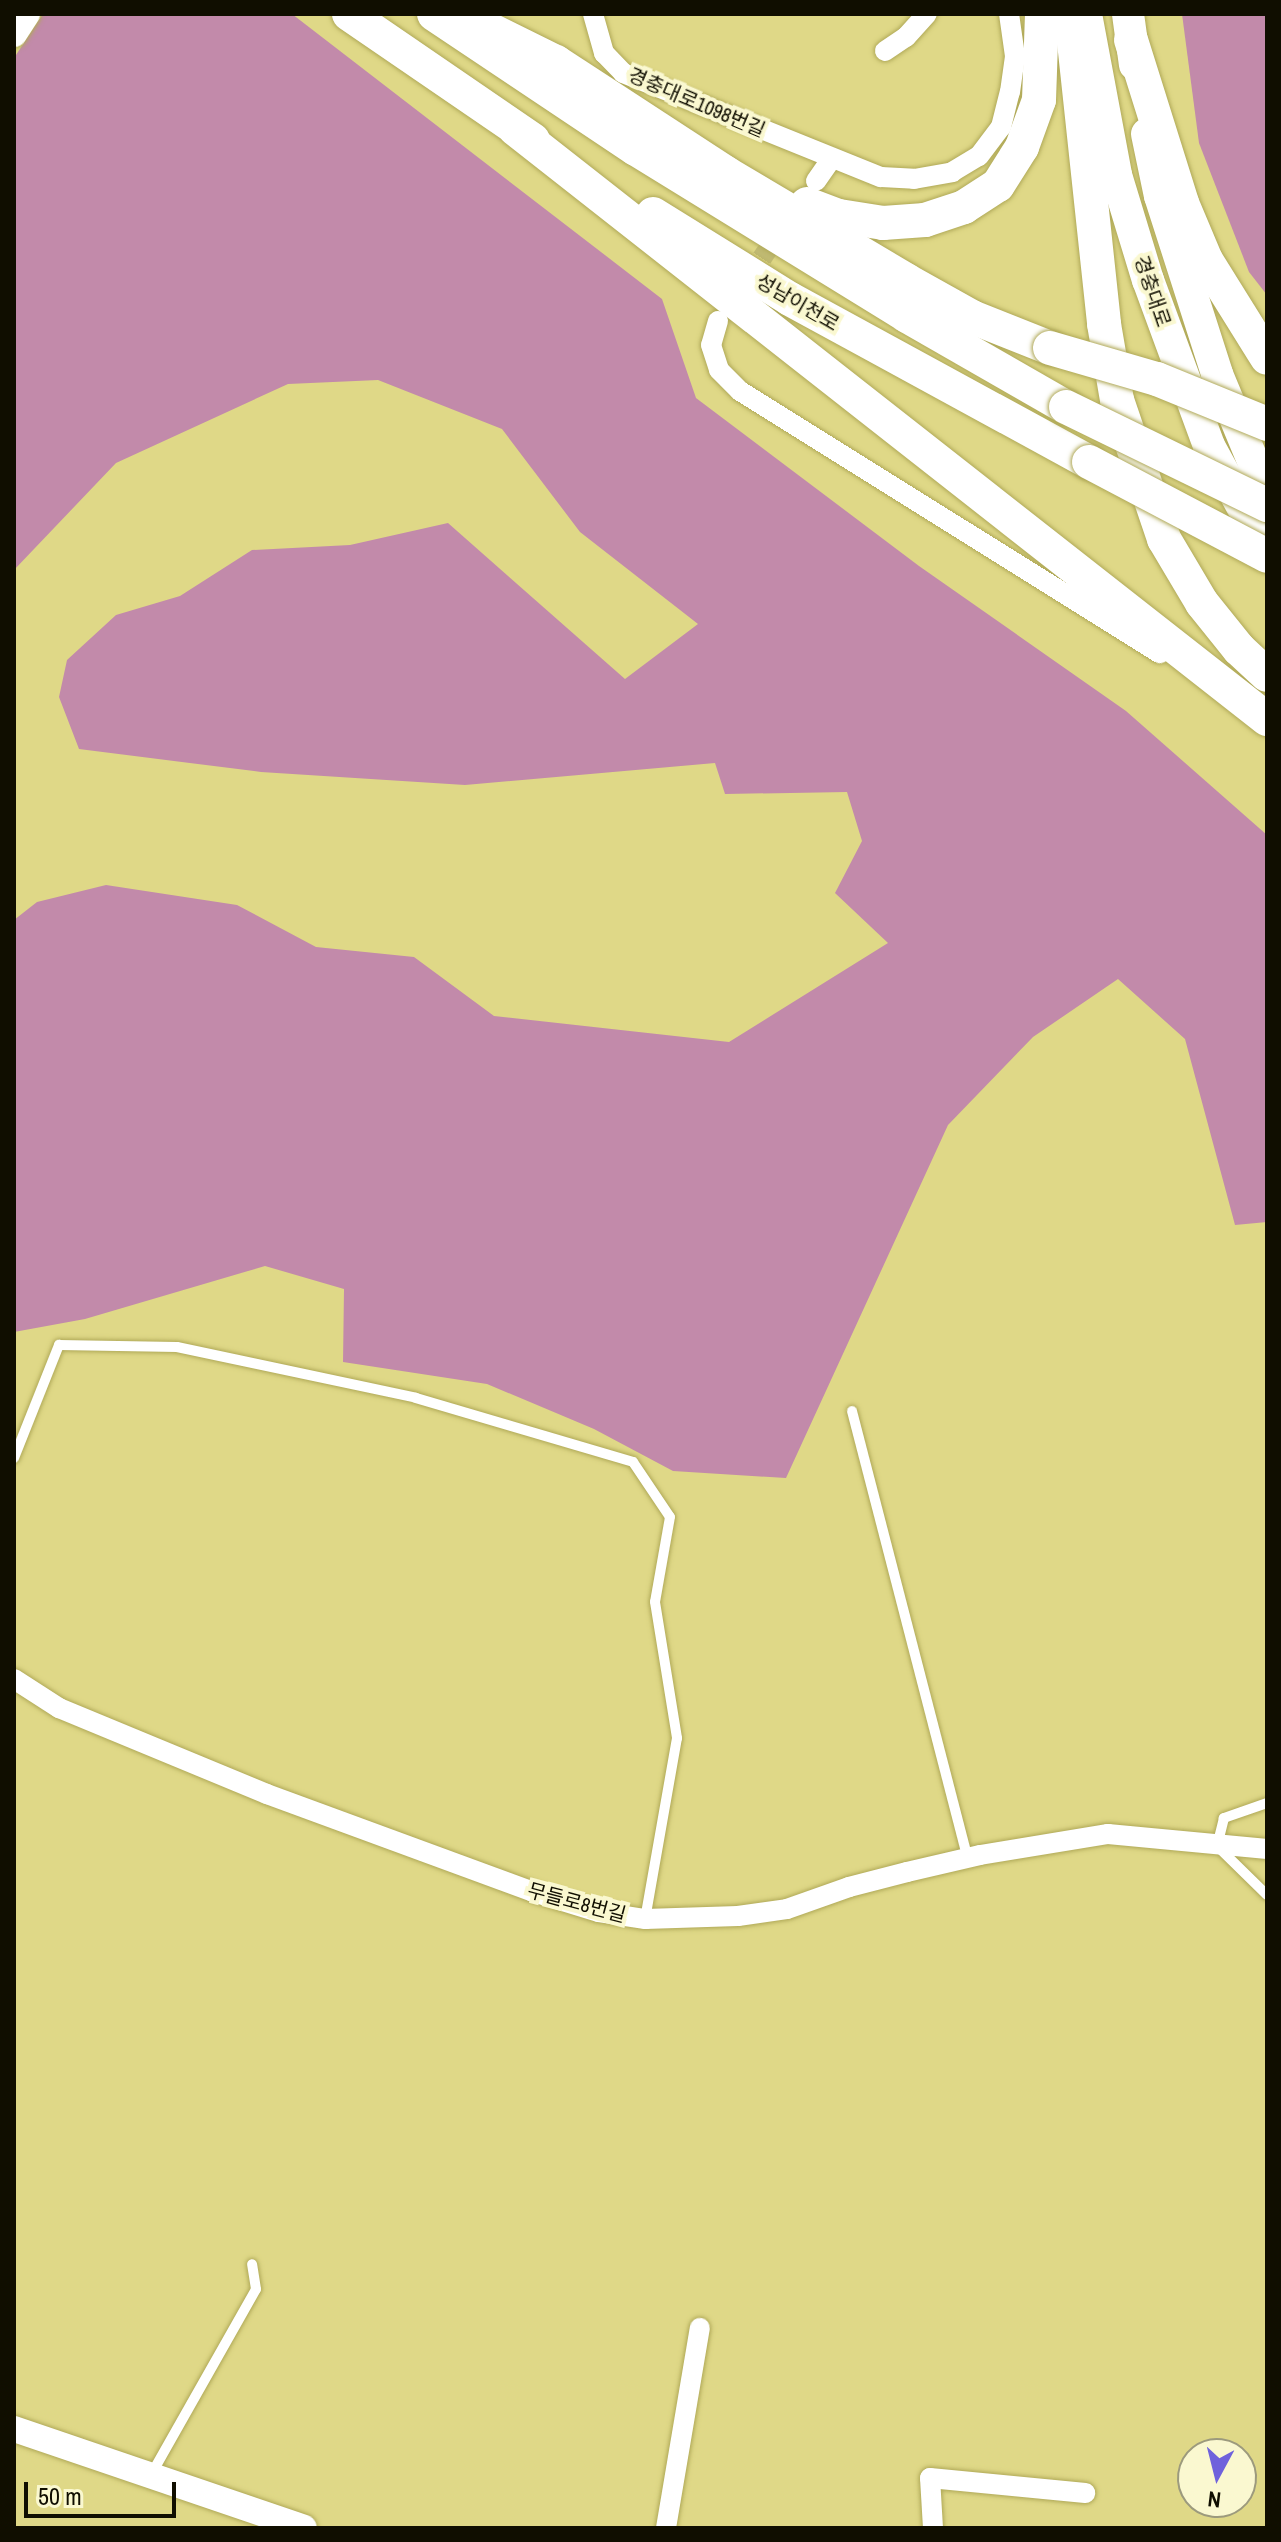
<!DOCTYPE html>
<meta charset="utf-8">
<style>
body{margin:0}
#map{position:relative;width:1281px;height:2542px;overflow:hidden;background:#dfd887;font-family:"Archivo Narrow","Noto Sans KR",sans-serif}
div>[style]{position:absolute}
.forest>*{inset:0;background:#c28aaa}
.minor-tunnel>*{height:20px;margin-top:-10px;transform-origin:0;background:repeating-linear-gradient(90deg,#c0ba73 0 20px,transparent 0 30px)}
.roads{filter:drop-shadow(0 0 2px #b0a958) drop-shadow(0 0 2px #b0a958)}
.service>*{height:10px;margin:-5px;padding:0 5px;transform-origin:5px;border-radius:5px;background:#fff}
.minor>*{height:20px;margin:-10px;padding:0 10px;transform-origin:10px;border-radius:10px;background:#fff}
.tertiary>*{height:26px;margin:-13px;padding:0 13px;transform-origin:13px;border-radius:13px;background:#fff}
.primary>*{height:32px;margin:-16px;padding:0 16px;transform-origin:16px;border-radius:16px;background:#fff}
.trunk>*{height:34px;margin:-17px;padding:0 17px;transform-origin:17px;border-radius:17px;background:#fff}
.bridges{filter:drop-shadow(0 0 2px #b0a958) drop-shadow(0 0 2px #b0a958)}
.trunk-bridge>*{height:34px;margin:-17px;padding:0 17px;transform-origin:17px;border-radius:17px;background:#fff}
span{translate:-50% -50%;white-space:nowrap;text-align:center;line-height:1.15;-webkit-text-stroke:8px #faf8d0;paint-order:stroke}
.street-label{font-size:20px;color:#100e00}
.frame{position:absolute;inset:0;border:16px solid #100e00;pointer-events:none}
.north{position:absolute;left:1177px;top:2438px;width:80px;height:80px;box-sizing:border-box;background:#faf8d0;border:2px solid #9c9a7d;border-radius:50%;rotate:187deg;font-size:22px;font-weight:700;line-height:32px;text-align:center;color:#100e00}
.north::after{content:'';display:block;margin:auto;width:28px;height:36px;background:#6f62dc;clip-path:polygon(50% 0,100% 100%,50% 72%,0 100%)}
.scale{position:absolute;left:24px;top:2482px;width:152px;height:36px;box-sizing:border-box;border:4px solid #100e00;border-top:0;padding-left:10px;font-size:24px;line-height:28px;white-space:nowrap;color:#100e00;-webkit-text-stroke:6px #faf8d0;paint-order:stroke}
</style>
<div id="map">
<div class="forest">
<div style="clip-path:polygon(43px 14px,292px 14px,662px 299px,696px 398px,919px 566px,1126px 711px,1267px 835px,1267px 1222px,1235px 1225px,1185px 1039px,1118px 979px,1033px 1037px,948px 1125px,786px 1478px,673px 1471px,594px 1429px,487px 1384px,343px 1362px,344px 1289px,265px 1266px,85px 1319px,14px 1332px,14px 920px,37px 902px,106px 885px,237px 905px,316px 947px,414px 957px,494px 1016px,729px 1042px,888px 943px,835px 893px,862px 841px,847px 792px,725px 794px,715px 763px,465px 785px,261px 772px,79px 749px,59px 697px,67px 660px,116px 615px,180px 596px,252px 550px,350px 545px,448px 523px,625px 679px,698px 624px,580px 532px,502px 429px,378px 380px,288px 384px,116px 463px,14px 570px,14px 58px)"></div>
<div style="clip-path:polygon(1182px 14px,1267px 14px,1267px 295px,1249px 272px,1199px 143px)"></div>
</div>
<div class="minor-tunnel">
<div style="left:745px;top:283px;width:64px;rotate:-55.8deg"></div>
</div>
<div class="roads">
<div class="service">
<div style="left:852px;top:1411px;width:462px;rotate:75.5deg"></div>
<div style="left:14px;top:1458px;width:122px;rotate:-68.3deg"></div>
<div style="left:59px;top:1345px;width:118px;rotate:1deg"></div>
<div style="left:177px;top:1347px;width:244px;rotate:12deg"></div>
<div style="left:416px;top:1398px;width:226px;rotate:16.4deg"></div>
<div style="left:633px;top:1462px;width:66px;rotate:56.1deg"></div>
<div style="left:670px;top:1517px;width:86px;rotate:100deg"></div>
<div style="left:655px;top:1602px;width:138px;rotate:80.8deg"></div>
<div style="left:677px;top:1738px;width:184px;rotate:100deg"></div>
<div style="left:1267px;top:1803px;width:46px;rotate:160.8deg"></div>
<div style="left:1224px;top:1818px;width:29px;rotate:104deg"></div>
<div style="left:1217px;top:1846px;width:70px;rotate:44.4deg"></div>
<div style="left:152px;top:2473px;width:211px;rotate:-60.5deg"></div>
<div style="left:256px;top:2289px;width:25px;rotate:-99deg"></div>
</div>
<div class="minor">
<div style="left:593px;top:14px;width:41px;rotate:74.2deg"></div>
<div style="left:604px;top:53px;width:28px;rotate:46deg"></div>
<div style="left:623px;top:73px;width:278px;rotate:22deg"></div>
<div style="left:881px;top:177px;width:33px;rotate:3deg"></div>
<div style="left:914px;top:179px;width:39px;rotate:-10deg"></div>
<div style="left:952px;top:172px;width:31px;rotate:-31deg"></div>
<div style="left:979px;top:156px;width:36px;rotate:-53deg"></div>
<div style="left:1001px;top:127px;width:36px;rotate:-76deg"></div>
<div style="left:1010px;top:92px;width:36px;rotate:-82deg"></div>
<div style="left:1015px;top:56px;width:42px;rotate:-98.1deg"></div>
<div style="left:885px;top:51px;width:25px;rotate:-34deg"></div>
<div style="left:906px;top:37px;width:31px;rotate:-48deg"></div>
<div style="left:816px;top:181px;width:28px;rotate:-55deg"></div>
<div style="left:718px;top:321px;width:25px;rotate:106deg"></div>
<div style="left:711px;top:345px;width:26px;rotate:72deg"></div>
<div style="left:719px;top:370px;width:30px;rotate:45deg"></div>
<div style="left:740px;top:391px;width:495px;rotate:32deg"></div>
<div style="left:14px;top:1679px;width:54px;rotate:32.8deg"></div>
<div style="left:59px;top:1708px;width:225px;rotate:22.5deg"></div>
<div style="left:267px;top:1794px;width:283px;rotate:20.2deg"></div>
<div style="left:533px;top:1892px;width:69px;rotate:16.9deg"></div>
<div style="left:599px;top:1912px;width:47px;rotate:8.7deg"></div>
<div style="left:645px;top:1919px;width:93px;rotate:-1.8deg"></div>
<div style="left:738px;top:1916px;width:49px;rotate:-8.1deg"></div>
<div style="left:787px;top:1909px;width:66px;rotate:-19.5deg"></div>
<div style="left:849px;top:1887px;width:60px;rotate:-14.5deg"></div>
<div style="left:907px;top:1872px;width:75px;rotate:-13.1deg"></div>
<div style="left:980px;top:1855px;width:130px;rotate:-9.3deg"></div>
<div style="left:1108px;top:1834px;width:160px;rotate:5.4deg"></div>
<div style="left:666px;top:2528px;width:203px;rotate:-80.4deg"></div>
<div style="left:933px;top:2528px;width:50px;rotate:-93.4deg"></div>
<div style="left:930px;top:2478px;width:156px;rotate:5.5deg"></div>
</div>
<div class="tertiary">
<div style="left:14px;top:34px;width:24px;rotate:-57deg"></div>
<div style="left:14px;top:2429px;width:306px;rotate:18.8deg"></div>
</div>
<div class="primary">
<div style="left:1086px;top:14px;width:164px;rotate:79.4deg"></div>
<div style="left:1116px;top:175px;width:110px;rotate:73.1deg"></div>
<div style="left:1148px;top:280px;width:177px;rotate:69.8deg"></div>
<div style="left:1209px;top:446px;width:121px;rotate:61.3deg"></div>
<div style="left:1128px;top:14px;width:51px;rotate:82.2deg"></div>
<div style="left:1147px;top:134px;width:63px;rotate:78.2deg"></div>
<div style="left:1160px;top:196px;width:187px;rotate:72.2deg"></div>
<div style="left:1217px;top:374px;width:131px;rotate:67.5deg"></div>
</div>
<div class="trunk">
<div style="left:349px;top:14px;width:223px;rotate:34.4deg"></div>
<div style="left:434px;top:14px;width:243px;rotate:33.8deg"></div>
<div style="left:636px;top:149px;width:318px;rotate:31.6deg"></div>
<div style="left:907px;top:316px;width:183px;rotate:29.8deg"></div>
<div style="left:1071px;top:14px;width:312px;rotate:83.9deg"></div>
<div style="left:1104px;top:324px;width:77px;rotate:80.3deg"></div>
<div style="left:1117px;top:400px;width:147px;rotate:71.3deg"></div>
<div style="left:1164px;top:539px;width:74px;rotate:59.3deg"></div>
<div style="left:1202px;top:603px;width:59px;rotate:51.2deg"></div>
<div style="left:1239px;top:649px;width:38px;rotate:43deg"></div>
<div style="left:481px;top:25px;width:84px;rotate:26.3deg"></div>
<div style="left:556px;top:62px;width:203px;rotate:33.1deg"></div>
<div style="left:726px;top:173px;width:209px;rotate:30.7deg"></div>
<div style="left:906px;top:280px;width:76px;rotate:29.3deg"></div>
<div style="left:972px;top:317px;width:84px;rotate:21.7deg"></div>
<div style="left:1131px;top:40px;width:171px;rotate:72.6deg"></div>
<div style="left:1182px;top:203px;width:62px;rotate:67.2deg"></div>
<div style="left:1206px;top:260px;width:115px;rotate:58.1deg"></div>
<div style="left:515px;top:129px;width:956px;rotate:38.12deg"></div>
<div style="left:807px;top:204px;width:34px;rotate:21deg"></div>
<div style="left:839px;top:216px;width:45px;rotate:9deg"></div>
<div style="left:883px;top:223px;width:42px;rotate:-4.1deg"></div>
<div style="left:925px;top:220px;width:41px;rotate:-18.4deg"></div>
<div style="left:964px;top:207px;width:40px;rotate:-32.9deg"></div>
<div style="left:998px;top:185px;width:45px;rotate:-57.7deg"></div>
<div style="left:1022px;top:147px;width:50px;rotate:-70.1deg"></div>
<div style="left:1039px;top:100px;width:86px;rotate:-88deg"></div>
<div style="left:653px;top:214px;width:161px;rotate:31.8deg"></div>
<div style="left:790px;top:299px;width:341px;rotate:28.6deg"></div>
</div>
</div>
<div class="bridges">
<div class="trunk-bridge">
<div style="left:1050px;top:348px;width:111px;rotate:16.2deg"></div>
<div style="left:1157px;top:379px;width:119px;rotate:22.2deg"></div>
<div style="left:1066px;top:407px;width:224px;rotate:26deg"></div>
<div style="left:1089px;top:462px;width:201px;rotate:27.8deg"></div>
</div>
</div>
<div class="street-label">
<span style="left:697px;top:102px;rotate:23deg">경충대로1098번길</span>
<span style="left:1153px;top:291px;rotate:71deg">경충대로</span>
<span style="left:798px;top:302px;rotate:30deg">성남이천로</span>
<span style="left:577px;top:1902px;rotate:15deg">무들로8번길</span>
</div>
<div class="frame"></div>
<div class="north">N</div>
<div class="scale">50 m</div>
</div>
